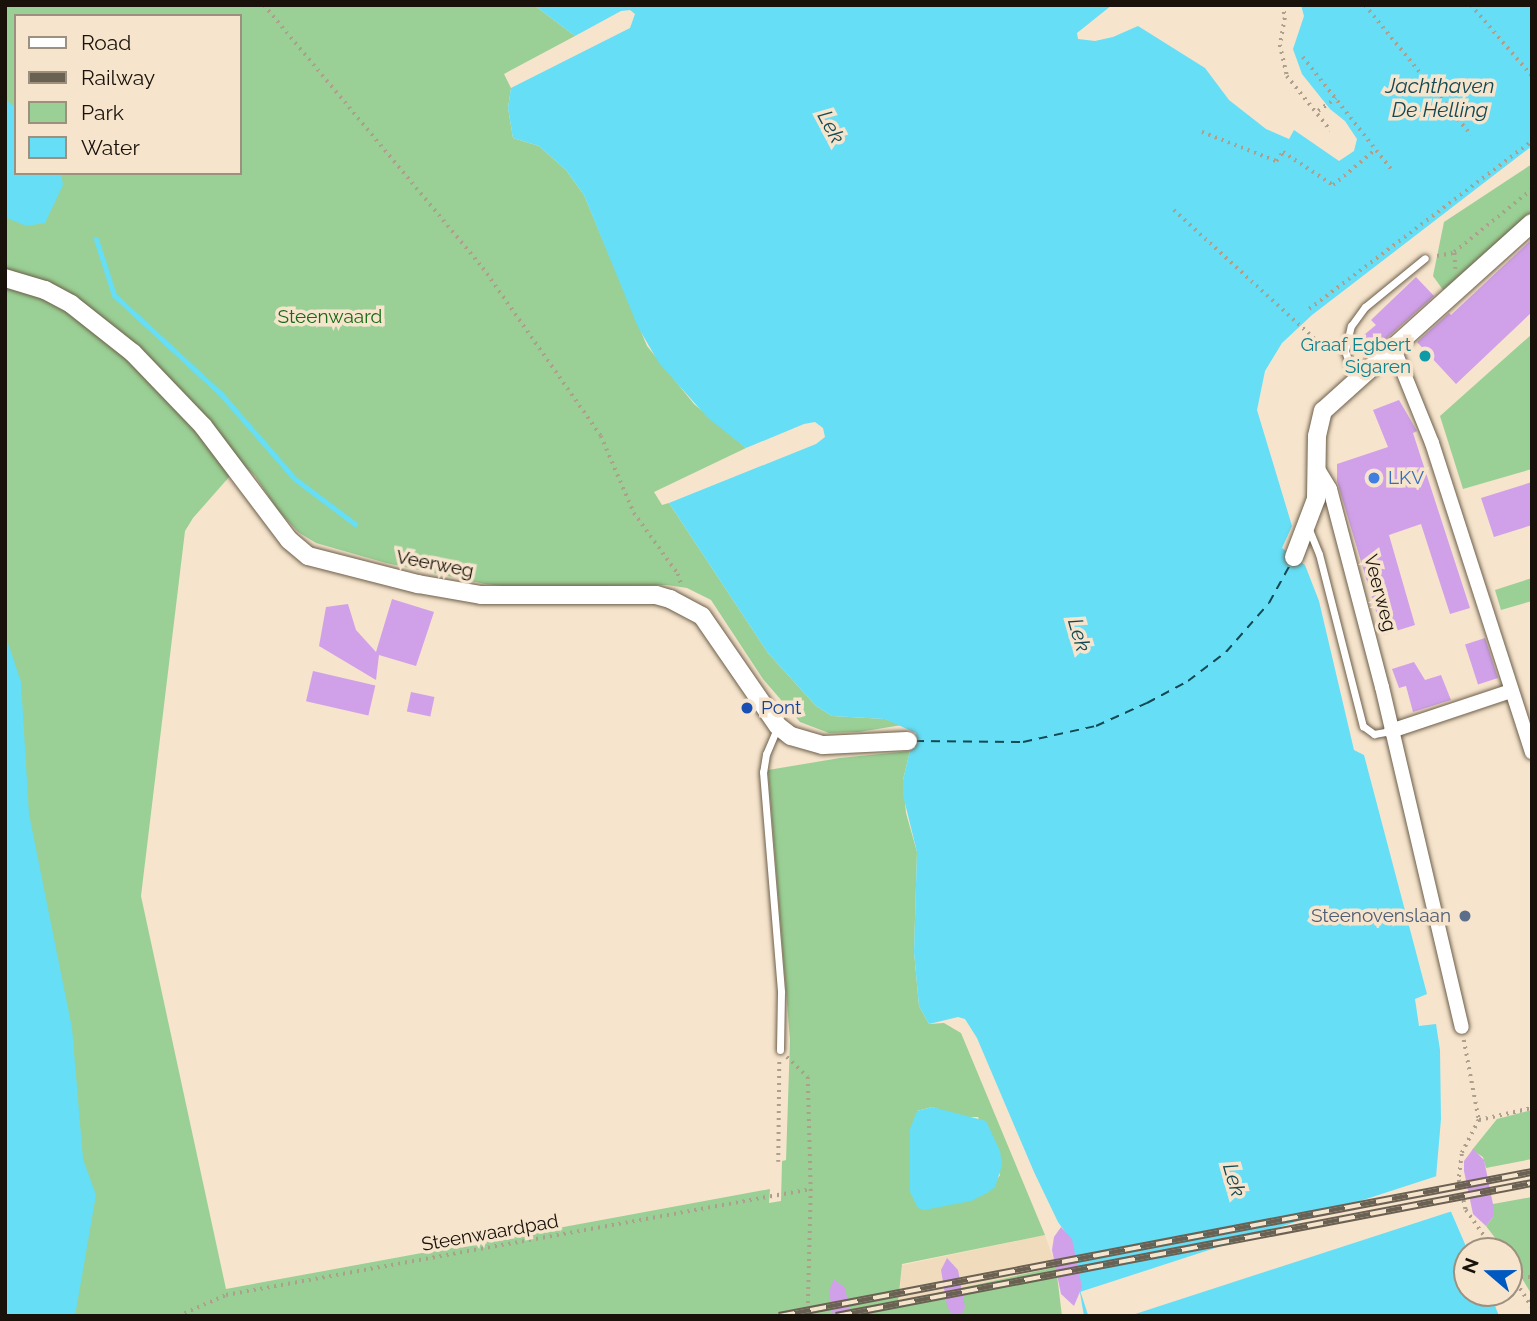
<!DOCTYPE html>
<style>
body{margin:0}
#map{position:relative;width:1537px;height:1321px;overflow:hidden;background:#f6e4cd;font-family:Raleway,sans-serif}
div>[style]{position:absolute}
.built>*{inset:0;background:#f1dbbd}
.green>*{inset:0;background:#9ad095}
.water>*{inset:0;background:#65def6}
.pier>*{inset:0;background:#f6e4cd;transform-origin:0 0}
.stream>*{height:5px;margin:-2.5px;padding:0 2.5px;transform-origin:2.5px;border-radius:2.5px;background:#65def6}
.ferry>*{height:2px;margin-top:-1px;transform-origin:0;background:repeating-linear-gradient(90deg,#134953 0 9px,transparent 0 16px)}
.building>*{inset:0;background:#d0a1e9;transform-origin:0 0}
.path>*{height:3.5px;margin-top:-1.75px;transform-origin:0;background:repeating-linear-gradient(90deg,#ad9f8d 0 2px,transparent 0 7px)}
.roads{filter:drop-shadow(0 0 2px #6c5e49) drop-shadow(0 0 2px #6c5e49)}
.service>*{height:7px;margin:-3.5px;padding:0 3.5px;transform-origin:3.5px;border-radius:3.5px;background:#fff}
.minor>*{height:14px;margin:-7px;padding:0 7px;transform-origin:7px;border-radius:7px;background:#fff}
.tertiary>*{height:18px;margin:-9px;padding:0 9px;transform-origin:9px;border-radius:9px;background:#fff}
.rail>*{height:8px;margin-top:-4px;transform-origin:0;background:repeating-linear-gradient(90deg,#f6e4cd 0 16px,#6b6153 0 32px);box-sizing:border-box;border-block:2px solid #6b6153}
.dots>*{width:19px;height:19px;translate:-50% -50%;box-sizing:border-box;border:4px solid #f6e4cd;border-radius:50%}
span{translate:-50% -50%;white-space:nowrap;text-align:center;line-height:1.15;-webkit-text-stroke:7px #f6e4cd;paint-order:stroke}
.park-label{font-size:19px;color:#156a13}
.culture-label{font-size:19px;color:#0d838f}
.right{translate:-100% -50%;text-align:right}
.shop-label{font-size:19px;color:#366cbe}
.left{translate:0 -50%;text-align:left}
.street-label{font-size:19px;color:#18120a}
.transit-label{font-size:19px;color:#164399}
.service-label{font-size:19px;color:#4e5e75}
.water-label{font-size:21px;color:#134953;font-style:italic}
.frame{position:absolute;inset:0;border:7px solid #18120a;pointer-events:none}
.legend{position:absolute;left:14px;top:14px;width:228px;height:161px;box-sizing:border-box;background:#f6e4cd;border:2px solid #9d907f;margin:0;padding:9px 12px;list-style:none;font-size:21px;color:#18120a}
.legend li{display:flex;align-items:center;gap:14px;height:35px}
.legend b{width:35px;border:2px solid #9d907f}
.north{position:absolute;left:1453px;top:1237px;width:70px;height:70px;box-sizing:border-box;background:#f6e4cd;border:2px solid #9d907f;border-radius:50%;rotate:290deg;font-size:19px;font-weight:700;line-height:28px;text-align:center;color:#18120a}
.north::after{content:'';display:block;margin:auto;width:24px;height:32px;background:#0058c1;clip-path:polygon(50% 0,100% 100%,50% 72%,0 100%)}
</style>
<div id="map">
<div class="built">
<div style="clip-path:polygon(1045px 1235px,1056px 1267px,841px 1316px,661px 1316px)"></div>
</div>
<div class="green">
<div style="clip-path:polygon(evenodd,5px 5px,534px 5px,575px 36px,504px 74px,511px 88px,508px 108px,513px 138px,539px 146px,566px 170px,584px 195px,647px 346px,694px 404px,746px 448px,654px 492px,662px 505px,669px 503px,768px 653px,816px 706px,832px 716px,885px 719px,902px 725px,859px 732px,829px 733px,800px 722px,763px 679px,711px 600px,687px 588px,667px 585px,512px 587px,485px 584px,386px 563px,316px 543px,298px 532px,278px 510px,255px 476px,236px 458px,230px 476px,193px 518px,185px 531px,141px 896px,226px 1289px,770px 1189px,769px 1203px,781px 1201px,782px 1161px,786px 1160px,790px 1040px,768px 770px,840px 758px,910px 751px,903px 780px,906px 813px,917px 852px,914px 952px,919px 1006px,929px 1024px,944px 1023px,961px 1033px,1045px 1235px,902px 1264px,898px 1302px,1056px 1267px,1062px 1316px,5px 1316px,5px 5px,16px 16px,240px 16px,240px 173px,16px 173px,16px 16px,5px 5px,932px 1107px,963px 1117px,978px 1117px,1000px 1175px,987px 1193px,917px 1111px,932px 1107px)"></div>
<div style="clip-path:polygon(1532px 164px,1532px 212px,1443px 290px,1433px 276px,1444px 222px)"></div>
<div style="clip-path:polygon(1532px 334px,1532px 469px,1463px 489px,1440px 416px)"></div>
<div style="clip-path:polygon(1532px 578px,1532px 601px,1501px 610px,1495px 590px)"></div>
<div style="clip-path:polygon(1532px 1110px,1532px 1159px,1486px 1168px,1483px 1157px,1472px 1150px,1497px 1119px)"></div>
<div style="clip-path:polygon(1532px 1197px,1532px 1295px,1509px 1257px,1509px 1251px,1505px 1251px,1486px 1226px,1493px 1217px,1493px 1204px)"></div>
</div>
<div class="water">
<div style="clip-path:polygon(534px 5px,1112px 5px,1077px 33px,1078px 39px,1095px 41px,1113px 37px,1138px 26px,1205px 68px,1229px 100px,1266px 129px,1289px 139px,1294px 130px,1339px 161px,1354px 151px,1357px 139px,1345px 121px,1330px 109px,1302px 74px,1293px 49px,1304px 16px,1301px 5px,1532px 5px,1532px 146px,1312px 315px,1282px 343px,1265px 371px,1257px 410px,1292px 526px,1282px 548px,1305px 565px,1319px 601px,1354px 750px,1364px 755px,1427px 994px,1415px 999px,1419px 1026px,1436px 1024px,1440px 1050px,1441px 1119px,1436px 1177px,1468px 1251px,1467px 1293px,1490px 1293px,1499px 1316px,1084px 1316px,1071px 1240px,1058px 1222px,1034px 1172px,977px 1038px,965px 1019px,958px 1017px,929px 1024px,919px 1006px,914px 952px,917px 852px,903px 795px,903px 780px,910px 751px,917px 743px,916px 733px,885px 719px,832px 716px,816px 706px,768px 653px,669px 503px,816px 444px,825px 437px,823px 428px,815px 422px,804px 424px,746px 448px,708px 418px,659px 363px,638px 327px,584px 195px,566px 170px,539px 146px,513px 138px,508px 108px,511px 88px,630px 28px,635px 14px,630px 10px,621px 11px,575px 36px)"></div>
<div style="clip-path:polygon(5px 100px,16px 107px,16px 173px,61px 173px,63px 185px,45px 223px,26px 226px,5px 217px)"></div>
<div style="clip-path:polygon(5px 634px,21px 682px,29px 814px,72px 1028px,83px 1159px,96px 1195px,75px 1316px,5px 1316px)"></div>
<div style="clip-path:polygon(932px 1107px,986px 1121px,1000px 1151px,1002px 1165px,995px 1187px,987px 1193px,971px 1201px,924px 1210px,918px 1208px,910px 1192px,910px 1129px,917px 1111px)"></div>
</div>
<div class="pier">
<div style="left:1440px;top:1175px;width:38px;height:378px;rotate:72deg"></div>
</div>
<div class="stream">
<div style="left:96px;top:239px;width:59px;rotate:72.2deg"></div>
<div style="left:114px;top:295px;width:146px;rotate:42.8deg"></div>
<div style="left:221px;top:394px;width:113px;rotate:49deg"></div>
<div style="left:295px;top:479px;width:75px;rotate:36.9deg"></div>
</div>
<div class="ferry">
<div style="left:915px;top:741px;width:108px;rotate:0.5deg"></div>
<div style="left:1023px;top:742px;width:75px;rotate:-12.4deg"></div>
<div style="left:1096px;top:726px;width:56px;rotate:-24.3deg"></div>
<div style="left:1147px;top:703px;width:47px;rotate:-28.2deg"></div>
<div style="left:1188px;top:681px;width:48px;rotate:-37.3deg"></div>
<div style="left:1226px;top:652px;width:65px;rotate:-48.7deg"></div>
<div style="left:1269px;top:603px;width:43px;rotate:-61.1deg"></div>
</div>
<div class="building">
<div style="clip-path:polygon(1532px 239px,1532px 312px,1456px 384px,1417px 342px,1449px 313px,1451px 315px)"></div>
<div style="clip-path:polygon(1416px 277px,1434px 296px,1370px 353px,1359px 339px,1376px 325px,1371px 320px)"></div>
<div style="clip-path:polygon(1399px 400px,1417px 431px,1413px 433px,1470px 608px,1450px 614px,1421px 524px,1389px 535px,1415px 625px,1383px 635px,1337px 481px,1337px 464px,1388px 447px,1373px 410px)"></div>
<div style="clip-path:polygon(1532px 482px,1532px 525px,1494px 537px,1481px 498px)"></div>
<div style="clip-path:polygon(392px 599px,434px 612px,416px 666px,379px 655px,376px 680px,319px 646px,326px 607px,348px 604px,356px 630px,376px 652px)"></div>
<div style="left:1485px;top:638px;width:42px;height:21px;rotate:72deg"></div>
<div style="clip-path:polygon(1414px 662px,1425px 680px,1441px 675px,1451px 700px,1413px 712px,1406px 686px,1399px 688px,1392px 669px)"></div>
<div style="left:313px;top:671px;width:64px;height:31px;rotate:13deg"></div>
<div style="left:411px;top:692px;width:24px;height:20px;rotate:12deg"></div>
<div style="clip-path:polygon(1473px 1149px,1484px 1160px,1493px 1204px,1493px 1217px,1486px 1226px,1473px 1214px,1464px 1171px,1464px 1161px)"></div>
<div style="clip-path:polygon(1061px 1227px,1072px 1239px,1082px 1287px,1074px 1306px,1061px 1294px,1052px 1250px,1054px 1237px)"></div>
<div style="clip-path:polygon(947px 1258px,958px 1270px,965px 1307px,961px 1316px,951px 1313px,947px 1306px,941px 1270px)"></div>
<div style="clip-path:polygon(834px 1279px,845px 1288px,851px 1316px,833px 1316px,829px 1291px)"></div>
</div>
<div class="path">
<div style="left:264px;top:5px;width:342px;rotate:50.2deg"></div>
<div style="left:483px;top:268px;width:205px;rotate:54.9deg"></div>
<div style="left:601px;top:436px;width:84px;rotate:66.8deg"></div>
<div style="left:634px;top:513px;width:75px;rotate:54.2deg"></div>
<div style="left:678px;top:574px;width:13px;rotate:72deg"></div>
<div style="left:1283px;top:5px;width:13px;rotate:81deg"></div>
<div style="left:1285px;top:18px;width:27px;rotate:100deg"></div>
<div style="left:1280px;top:45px;width:32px;rotate:77deg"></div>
<div style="left:1287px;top:76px;width:70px;rotate:51.3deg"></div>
<div style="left:1365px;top:5px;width:168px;rotate:50.8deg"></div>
<div style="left:1471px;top:5px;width:94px;rotate:49.3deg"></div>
<div style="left:1303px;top:57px;width:142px;rotate:51.8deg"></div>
<div style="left:1318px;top:111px;width:22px;rotate:-36deg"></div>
<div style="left:1202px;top:132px;width:79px;rotate:21.4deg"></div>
<div style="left:1276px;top:161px;width:11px;rotate:-52deg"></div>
<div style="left:1283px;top:152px;width:60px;rotate:33.4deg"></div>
<div style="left:1333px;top:185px;width:56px;rotate:-39.9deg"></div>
<div style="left:1174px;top:210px;width:191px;rotate:42.5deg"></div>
<div style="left:1437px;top:256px;width:16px;rotate:-11deg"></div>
<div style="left:1455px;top:269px;width:17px;rotate:-93deg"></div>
<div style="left:1454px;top:252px;width:100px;rotate:-38.9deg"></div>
<div style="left:1309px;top:309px;width:279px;rotate:-37deg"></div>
<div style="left:1464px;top:1040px;width:81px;rotate:79.4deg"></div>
<div style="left:1479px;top:1120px;width:38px;rotate:117deg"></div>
<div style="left:1462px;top:1154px;width:26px;rotate:97deg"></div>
<div style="left:1459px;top:1180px;width:31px;rotate:77deg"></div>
<div style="left:1466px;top:1210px;width:50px;rotate:54.7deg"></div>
<div style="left:787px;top:1057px;width:29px;rotate:44deg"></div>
<div style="left:808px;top:1077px;width:112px;rotate:88.5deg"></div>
<div style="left:811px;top:1189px;width:127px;rotate:91.4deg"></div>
<div style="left:1479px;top:1120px;width:54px;rotate:-12.8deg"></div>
<div style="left:778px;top:1162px;width:103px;rotate:-89.4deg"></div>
<div style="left:1509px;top:1271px;width:43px;rotate:57.4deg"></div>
<div style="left:1514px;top:1277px;width:18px"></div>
<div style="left:178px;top:1316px;width:52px;rotate:-23.6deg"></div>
<div style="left:226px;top:1295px;width:595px;rotate:-10.27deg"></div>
</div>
<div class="roads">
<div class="service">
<div style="left:1355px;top:380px;width:31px;rotate:-109deg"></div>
<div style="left:1345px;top:351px;width:26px;rotate:-77deg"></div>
<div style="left:1351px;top:326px;width:24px;rotate:-54deg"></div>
<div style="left:1365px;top:307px;width:77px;rotate:-39.2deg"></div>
<div style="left:1308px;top:527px;width:29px;rotate:68deg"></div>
<div style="left:1319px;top:554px;width:178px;rotate:75.7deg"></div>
<div style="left:1363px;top:726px;width:14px;rotate:36deg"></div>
<div style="left:1374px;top:734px;width:17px;rotate:-10deg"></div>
<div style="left:778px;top:726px;width:30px;rotate:113deg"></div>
<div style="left:766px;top:754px;width:18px;rotate:99deg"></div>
<div style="left:763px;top:772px;width:221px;rotate:85.3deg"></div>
<div style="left:781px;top:992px;width:58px;rotate:91deg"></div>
</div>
<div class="minor">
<div style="left:1394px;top:349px;width:101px;rotate:68deg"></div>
<div style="left:1432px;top:443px;width:325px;rotate:72.1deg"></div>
<div style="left:1318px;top:469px;width:23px;rotate:59deg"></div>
<div style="left:1330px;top:489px;width:205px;rotate:75.3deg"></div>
<div style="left:1382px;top:687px;width:349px;rotate:76.8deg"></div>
<div style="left:1391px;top:731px;width:126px;rotate:-18.4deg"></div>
</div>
<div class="tertiary">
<div style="left:5px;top:278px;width:42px;rotate:16.7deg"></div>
<div style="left:45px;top:290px;width:30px;rotate:28deg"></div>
<div style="left:71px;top:304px;width:79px;rotate:38.3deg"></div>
<div style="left:133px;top:353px;width:101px;rotate:46.2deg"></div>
<div style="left:203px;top:426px;width:143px;rotate:53deg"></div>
<div style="left:289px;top:540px;width:25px;rotate:40deg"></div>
<div style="left:308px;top:556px;width:114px;rotate:14.3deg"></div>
<div style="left:418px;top:584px;width:64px;rotate:9.9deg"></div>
<div style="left:481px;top:595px;width:175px"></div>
<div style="left:656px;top:595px;width:15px;rotate:16deg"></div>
<div style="left:670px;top:599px;width:36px;rotate:28deg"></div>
<div style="left:702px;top:616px;width:134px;rotate:55.4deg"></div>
<div style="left:778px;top:726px;width:16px;rotate:38deg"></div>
<div style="left:791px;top:736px;width:33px;rotate:16deg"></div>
<div style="left:823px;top:745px;width:85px;rotate:-2.7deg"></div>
<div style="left:1294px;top:557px;width:62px;rotate:-69.2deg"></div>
<div style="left:1316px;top:499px;width:63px;rotate:-89.1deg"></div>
<div style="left:1317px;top:436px;width:26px;rotate:-77deg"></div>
<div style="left:1323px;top:411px;width:281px;rotate:-42deg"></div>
</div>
</div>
<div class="rail">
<div style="left:779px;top:1316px;width:767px;rotate:-10.83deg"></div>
<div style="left:836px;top:1316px;width:709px;rotate:-10.82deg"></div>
</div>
<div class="dots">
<div style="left:1425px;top:356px;background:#0f9aa8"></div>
<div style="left:1374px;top:478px;background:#3f7fe0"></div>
<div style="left:747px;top:708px;background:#1a4fb4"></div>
<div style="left:1465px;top:916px;background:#5c6f8a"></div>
</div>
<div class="park-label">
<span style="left:330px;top:317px">Steenwaard</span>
</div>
<div class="culture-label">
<span class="right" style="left:1411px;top:356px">Graaf Egbert<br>Sigaren</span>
</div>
<div class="shop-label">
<span class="left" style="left:1388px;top:478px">LKV</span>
</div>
<div class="street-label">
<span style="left:435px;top:564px;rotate:11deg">Veerweg</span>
<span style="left:1380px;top:593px;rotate:75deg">Veerweg</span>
<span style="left:490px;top:1233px;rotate:-10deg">Steenwaardpad</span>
</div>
<div class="transit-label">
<span class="left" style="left:761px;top:708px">Pont</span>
</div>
<div class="service-label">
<span class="right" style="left:1451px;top:916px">Steenovenslaan</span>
</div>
<div class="water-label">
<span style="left:1440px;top:98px">Jachthaven<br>De Helling</span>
<span style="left:831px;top:127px;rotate:62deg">Lek</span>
<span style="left:1079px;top:635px;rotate:74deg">Lek</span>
<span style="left:1234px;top:1180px;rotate:74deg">Lek</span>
</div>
<div class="frame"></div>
<ul class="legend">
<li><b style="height:9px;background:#fff"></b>Road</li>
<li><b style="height:9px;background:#6b6153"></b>Railway</li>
<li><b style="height:19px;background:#9ad095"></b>Park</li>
<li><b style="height:19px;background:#65def6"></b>Water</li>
</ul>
<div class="north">N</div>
</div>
